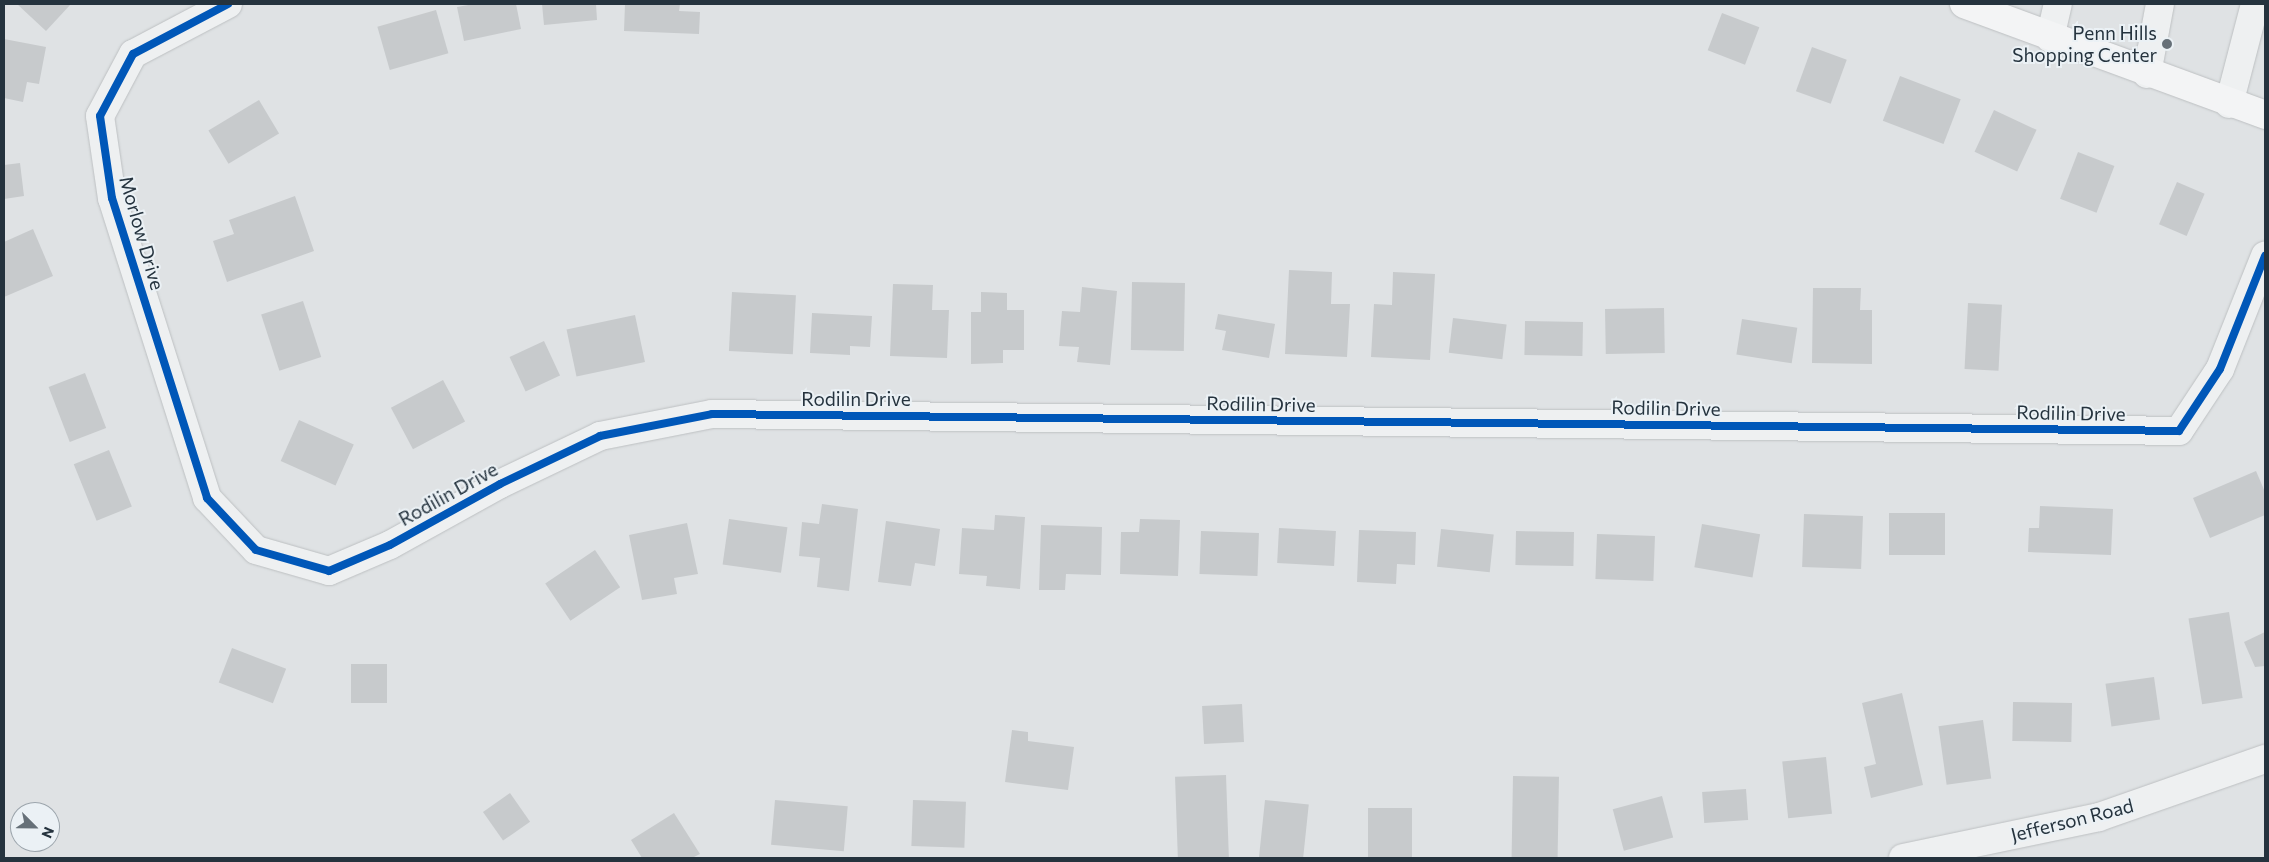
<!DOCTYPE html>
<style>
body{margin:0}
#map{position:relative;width:2269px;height:862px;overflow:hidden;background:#dfe2e4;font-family:Commissioner,sans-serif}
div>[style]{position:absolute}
.building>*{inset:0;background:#c7cacc;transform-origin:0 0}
.roads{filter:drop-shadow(0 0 1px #bdc0c2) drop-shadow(0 0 1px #bdc0c2)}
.minor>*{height:28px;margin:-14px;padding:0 14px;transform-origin:14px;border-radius:14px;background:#eef0f1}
.major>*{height:28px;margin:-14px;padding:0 14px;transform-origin:14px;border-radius:14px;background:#f3f4f5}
.cycleway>*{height:8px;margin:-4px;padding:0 4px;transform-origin:4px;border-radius:4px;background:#0057b8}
.dots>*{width:14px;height:14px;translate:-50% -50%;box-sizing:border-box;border:2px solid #ebf1f5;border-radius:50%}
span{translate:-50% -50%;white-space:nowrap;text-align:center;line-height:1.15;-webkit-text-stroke:4px #ebf1f5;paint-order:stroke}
.poi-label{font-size:19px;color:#25333e}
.right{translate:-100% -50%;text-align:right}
.street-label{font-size:19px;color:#25333e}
.frame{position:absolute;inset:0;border:5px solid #25333e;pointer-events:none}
.north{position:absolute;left:10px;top:802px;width:50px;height:50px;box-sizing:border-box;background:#ebf1f5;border:1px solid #9ca5ac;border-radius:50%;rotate:113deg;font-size:14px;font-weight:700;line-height:20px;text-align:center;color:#25333e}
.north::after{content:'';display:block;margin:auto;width:18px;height:22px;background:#667078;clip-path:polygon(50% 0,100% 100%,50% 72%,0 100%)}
</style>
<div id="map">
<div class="building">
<div style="clip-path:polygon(17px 4px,71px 4px,46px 31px)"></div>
<div style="clip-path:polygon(474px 4px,516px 4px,521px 29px,464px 41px,457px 7px)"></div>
<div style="clip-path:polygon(542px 4px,596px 4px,597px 20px,544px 25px)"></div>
<div style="clip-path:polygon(625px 4px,680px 4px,679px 11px,700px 12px,699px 34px,624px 31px)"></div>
<div style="left:436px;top:10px;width:45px;height:61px;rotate:74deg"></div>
<div style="left:1722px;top:13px;width:40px;height:40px;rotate:21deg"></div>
<div style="clip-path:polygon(4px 39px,46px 47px,39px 84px,27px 82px,23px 102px,4px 98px)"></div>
<div style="left:1812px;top:47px;width:37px;height:47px;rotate:20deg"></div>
<div style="left:1900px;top:76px;width:65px;height:48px;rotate:21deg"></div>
<div style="left:259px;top:100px;width:39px;height:59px;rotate:59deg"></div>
<div style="left:1994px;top:110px;width:47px;height:46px;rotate:25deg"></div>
<div style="left:2078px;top:152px;width:39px;height:50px;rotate:21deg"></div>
<div style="clip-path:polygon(20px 163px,24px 196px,4px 199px,4px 165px)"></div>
<div style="left:2177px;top:182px;width:30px;height:46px;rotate:23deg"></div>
<div style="clip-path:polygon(295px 196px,314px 251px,227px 282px,213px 241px,234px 234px,229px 220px)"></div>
<div style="clip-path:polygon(33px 229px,53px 276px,4px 297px,4px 242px)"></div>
<div style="clip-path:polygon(1289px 270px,1332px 272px,1331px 304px,1350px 304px,1347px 357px,1285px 354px)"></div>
<div style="clip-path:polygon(1393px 272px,1435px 274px,1430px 360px,1371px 357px,1374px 304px,1392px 305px)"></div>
<div style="left:1132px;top:282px;width:53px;height:68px;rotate:1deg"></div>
<div style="clip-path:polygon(893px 284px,933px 285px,932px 310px,949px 310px,947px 358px,890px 356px)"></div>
<div style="clip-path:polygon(1082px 287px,1117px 291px,1110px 365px,1077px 362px,1079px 347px,1059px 346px,1062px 311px,1080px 312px)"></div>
<div style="clip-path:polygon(1813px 288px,1861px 288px,1860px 310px,1872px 310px,1872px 364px,1812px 363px)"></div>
<div style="left:732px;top:292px;width:64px;height:59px;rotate:3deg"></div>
<div style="clip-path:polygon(981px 292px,1007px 293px,1007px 310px,1024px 310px,1024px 350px,1003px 350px,1003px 363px,971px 364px,971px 312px,981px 312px)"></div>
<div style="left:303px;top:301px;width:59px;height:44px;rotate:72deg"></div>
<div style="left:1968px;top:303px;width:34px;height:66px;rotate:3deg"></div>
<div style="left:1664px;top:308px;width:45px;height:59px;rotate:89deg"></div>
<div style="clip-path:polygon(812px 313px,872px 316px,870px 347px,850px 346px,850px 355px,810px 353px)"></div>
<div style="clip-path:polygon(1218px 314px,1275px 324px,1269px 358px,1222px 350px,1226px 331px,1215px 329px)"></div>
<div style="left:635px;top:315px;width:48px;height:70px;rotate:78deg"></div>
<div style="left:1453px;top:318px;width:54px;height:35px;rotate:7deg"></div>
<div style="left:1742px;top:319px;width:56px;height:36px;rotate:9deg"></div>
<div style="left:1525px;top:321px;width:58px;height:34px;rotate:1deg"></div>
<div style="left:544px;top:341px;width:38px;height:38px;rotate:65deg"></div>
<div style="left:85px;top:373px;width:59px;height:39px;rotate:69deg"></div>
<div style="left:443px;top:380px;width:47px;height:59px;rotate:62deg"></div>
<div style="left:299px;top:420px;width:60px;height:45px;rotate:24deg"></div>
<div style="left:109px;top:450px;width:61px;height:38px;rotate:68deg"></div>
<div style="clip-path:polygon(2256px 471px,2265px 492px,2265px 515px,2210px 538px,2193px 498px)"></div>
<div style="clip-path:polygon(822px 504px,858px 509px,849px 591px,817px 587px,820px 558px,799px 556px,802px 522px,819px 524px)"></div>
<div style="clip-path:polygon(2040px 506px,2113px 509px,2111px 555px,2028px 552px,2029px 528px,2039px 528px)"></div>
<div style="left:1889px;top:513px;width:56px;height:42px"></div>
<div style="left:1804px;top:514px;width:59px;height:53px;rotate:2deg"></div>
<div style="clip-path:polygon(995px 515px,1025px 517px,1020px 589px,986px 586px,987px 576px,959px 574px,962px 528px,994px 530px)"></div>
<div style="left:729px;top:519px;width:59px;height:46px;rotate:8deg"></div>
<div style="clip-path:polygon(1140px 519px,1180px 520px,1178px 576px,1120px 574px,1121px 532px,1139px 532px)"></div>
<div style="clip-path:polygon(886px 521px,940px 529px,935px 566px,915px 563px,911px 586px,878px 582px)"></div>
<div style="clip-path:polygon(687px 523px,698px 574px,674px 578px,677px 594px,642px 600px,629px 535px)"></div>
<div style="left:1702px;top:524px;width:59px;height:44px;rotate:10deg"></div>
<div style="clip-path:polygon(1041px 525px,1102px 527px,1101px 575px,1066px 574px,1065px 590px,1039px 590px)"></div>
<div style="left:1279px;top:528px;width:57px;height:35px;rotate:3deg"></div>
<div style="left:1441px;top:529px;width:53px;height:38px;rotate:6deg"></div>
<div style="clip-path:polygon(1359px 530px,1416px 532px,1415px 565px,1397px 564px,1396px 584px,1357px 582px)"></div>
<div style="left:1201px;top:531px;width:58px;height:43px;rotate:2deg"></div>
<div style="left:1516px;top:531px;width:58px;height:34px;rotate:1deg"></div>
<div style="left:1597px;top:534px;width:58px;height:45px;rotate:2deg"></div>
<div style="left:595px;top:550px;width:45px;height:60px;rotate:56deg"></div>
<div style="left:2229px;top:612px;width:87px;height:41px;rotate:81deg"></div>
<div style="clip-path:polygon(2265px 632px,2265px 666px,2255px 667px,2244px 642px)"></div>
<div style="left:232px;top:648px;width:58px;height:37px;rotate:21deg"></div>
<div style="left:351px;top:664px;width:36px;height:39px"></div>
<div style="left:2154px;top:677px;width:43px;height:49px;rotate:82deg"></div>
<div style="clip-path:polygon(1902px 693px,1923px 785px,1871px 798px,1864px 767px,1876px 764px,1862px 703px)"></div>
<div style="left:2072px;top:703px;width:39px;height:59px;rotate:91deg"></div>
<div style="left:1242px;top:704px;width:38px;height:40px;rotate:87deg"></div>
<div style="left:1983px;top:720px;width:59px;height:45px;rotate:82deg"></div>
<div style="clip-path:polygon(1012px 730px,1028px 732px,1028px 741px,1074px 747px,1068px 790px,1005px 782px)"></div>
<div style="left:1826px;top:757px;width:57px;height:44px;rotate:84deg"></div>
<div style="left:1226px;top:775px;width:83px;height:51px;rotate:88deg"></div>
<div style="left:1513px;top:776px;width:46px;height:82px;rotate:1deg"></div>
<div style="left:1746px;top:789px;width:31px;height:44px;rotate:86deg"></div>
<div style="left:510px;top:793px;width:35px;height:33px;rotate:55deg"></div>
<div style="left:1662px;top:796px;width:43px;height:51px;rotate:75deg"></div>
<div style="left:775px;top:800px;width:73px;height:45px;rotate:5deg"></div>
<div style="left:913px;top:800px;width:53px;height:46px;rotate:2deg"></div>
<div style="left:1265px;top:800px;width:44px;height:58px;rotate:6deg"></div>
<div style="left:1368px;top:808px;width:44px;height:50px"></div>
<div style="clip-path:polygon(674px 813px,700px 854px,692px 858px,642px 858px,631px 840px)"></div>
</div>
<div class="roads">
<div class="minor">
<div style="left:228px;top:4px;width:107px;rotate:152.2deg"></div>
<div style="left:133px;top:54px;width:70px;rotate:118deg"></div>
<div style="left:100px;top:116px;width:83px;rotate:81.7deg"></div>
<div style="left:112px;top:198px;width:315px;rotate:72.4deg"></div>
<div style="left:207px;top:498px;width:71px;rotate:46.7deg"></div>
<div style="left:256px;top:550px;width:76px;rotate:16deg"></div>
<div style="left:329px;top:571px;width:66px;rotate:-23.1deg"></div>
<div style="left:390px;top:545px;width:126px;rotate:-29deg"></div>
<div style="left:500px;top:484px;width:111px;rotate:-25.6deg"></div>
<div style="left:600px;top:436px;width:114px;rotate:-11.1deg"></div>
<div style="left:712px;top:414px;width:1467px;rotate:0.66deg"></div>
<div style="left:2179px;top:431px;width:74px;rotate:-56.5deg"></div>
<div style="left:2220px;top:369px;width:122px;rotate:-68.3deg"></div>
<div style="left:2050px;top:38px;width:35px;rotate:-77deg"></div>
<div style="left:2147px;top:74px;width:71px;rotate:-79.5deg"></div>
<div style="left:2229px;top:104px;width:103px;rotate:-75.4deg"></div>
<div style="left:1903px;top:858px;width:200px;rotate:-11.8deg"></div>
<div style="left:2099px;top:817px;width:176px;rotate:-19.3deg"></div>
</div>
<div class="major">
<div style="left:1964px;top:4px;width:321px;rotate:20.2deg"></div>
</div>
</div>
<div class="cycleway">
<div style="left:228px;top:4px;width:107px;rotate:152.2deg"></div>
<div style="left:133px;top:54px;width:70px;rotate:118deg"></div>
<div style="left:100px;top:116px;width:83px;rotate:81.7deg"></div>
<div style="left:112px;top:198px;width:315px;rotate:72.4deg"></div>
<div style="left:207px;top:498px;width:71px;rotate:46.7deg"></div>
<div style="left:256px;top:550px;width:76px;rotate:16deg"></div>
<div style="left:329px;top:571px;width:66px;rotate:-23.1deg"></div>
<div style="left:390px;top:545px;width:126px;rotate:-29deg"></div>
<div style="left:500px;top:484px;width:111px;rotate:-25.6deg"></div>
<div style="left:600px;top:436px;width:114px;rotate:-11.1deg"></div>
<div style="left:712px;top:414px;width:1467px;rotate:0.66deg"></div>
<div style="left:2179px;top:431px;width:74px;rotate:-56.5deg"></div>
<div style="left:2220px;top:369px;width:122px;rotate:-68.3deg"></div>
</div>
<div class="dots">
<div style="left:2167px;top:44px;background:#667078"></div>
</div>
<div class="poi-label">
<span class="right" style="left:2157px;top:44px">Penn Hills<br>Shopping Center</span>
</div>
<div class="street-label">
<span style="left:142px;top:233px;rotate:74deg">Morlow Drive</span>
<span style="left:856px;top:399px">Rodilin Drive</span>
<span style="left:1261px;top:404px;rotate:1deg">Rodilin Drive</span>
<span style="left:1666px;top:408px;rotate:1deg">Rodilin Drive</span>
<span style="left:2071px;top:413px;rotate:1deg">Rodilin Drive</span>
<span style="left:448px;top:494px;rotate:-29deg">Rodilin Drive</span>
<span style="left:2072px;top:820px;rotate:-14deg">Jefferson Road</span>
</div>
<div class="frame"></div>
<div class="north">N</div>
</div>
